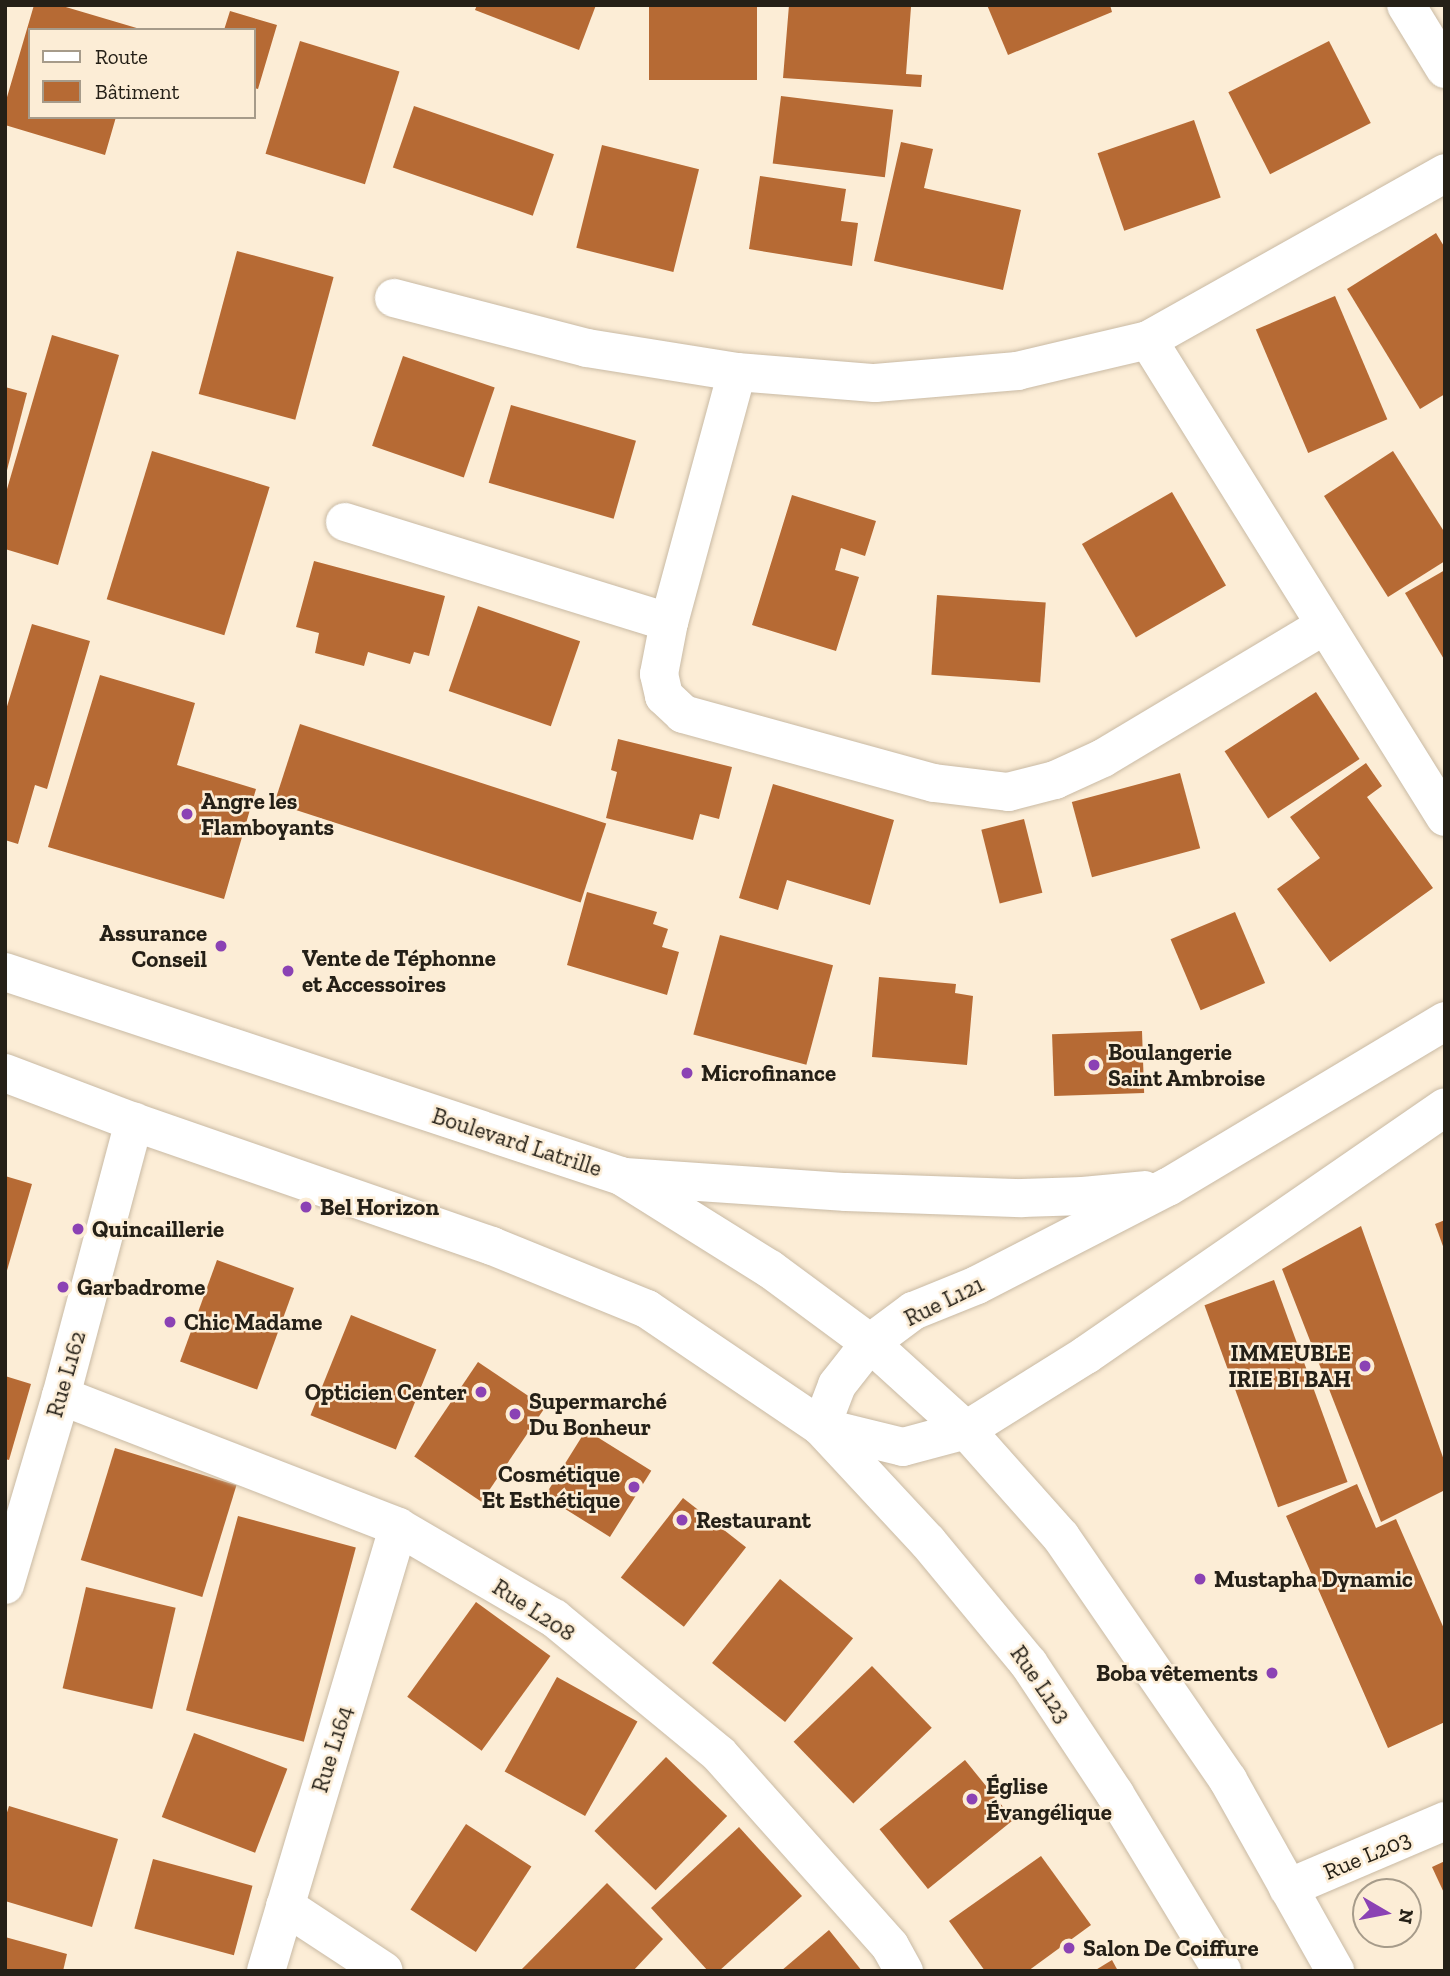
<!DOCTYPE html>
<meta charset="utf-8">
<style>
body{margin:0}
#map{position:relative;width:1450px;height:1976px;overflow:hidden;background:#fcedd6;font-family:"Zilla Slab",serif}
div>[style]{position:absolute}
.building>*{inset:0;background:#b66a34;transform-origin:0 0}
.roads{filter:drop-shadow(0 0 2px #c9baa4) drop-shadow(0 0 2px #c9baa4)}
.minor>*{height:38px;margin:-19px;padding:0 19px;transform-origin:19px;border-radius:19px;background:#fff}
.secondary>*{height:38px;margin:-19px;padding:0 19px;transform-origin:19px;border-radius:19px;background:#fff}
.dots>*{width:19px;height:19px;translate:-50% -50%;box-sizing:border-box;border:4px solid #fcedd6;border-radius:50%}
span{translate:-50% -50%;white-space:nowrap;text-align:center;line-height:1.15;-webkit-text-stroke:5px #fcedd6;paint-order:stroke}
.poi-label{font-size:23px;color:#252017;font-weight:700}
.left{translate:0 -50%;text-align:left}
.right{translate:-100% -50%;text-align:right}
.street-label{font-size:23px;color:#252017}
.frame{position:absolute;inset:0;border:7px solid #252017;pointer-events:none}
.legend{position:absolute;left:28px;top:28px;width:228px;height:91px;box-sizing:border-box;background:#fcedd6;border:2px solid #a69b8a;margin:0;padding:9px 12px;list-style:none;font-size:21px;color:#252017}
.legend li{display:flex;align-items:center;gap:14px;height:35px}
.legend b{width:35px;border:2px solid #a69b8a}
.north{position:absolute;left:1352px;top:1878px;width:70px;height:70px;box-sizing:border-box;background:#fcedd6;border:2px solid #a69b8a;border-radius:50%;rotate:100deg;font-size:19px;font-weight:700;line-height:28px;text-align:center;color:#252017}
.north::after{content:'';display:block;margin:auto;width:24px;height:32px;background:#8b42b4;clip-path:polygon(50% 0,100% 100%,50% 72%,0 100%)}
</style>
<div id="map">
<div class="building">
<div style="clip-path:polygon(34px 5px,59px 5px,140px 29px,30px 30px,30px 117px,116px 117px,105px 155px,5px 125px,5px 104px)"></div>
<div style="clip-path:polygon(477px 5px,596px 5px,579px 50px,475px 10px)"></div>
<div style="left:649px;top:5px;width:108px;height:75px"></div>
<div style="clip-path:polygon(789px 5px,911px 7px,906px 74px,922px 75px,921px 87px,783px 78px)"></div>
<div style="clip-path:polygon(987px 5px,1110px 5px,1112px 12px,1008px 55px)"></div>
<div style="clip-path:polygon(230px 11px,277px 25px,258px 89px,254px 88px,254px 30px,224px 30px)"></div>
<div style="left:300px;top:41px;width:104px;height:118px;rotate:17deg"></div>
<div style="left:1329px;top:41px;width:92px;height:113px;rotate:63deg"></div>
<div style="left:781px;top:96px;width:113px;height:68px;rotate:7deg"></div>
<div style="left:414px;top:106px;width:148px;height:65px;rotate:19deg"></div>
<div style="left:1194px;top:120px;width:82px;height:102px;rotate:71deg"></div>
<div style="clip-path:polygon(901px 142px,933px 149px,924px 188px,1021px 210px,1003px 290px,874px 261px)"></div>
<div style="left:602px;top:145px;width:100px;height:106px;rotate:14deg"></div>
<div style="clip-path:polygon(760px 176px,846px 189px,841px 221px,858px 223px,852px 266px,749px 249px)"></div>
<div style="clip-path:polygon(1436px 233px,1445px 248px,1445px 394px,1420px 409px,1347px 289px)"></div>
<div style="left:237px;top:251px;width:100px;height:148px;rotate:15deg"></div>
<div style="left:1335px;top:296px;width:134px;height:86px;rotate:67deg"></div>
<div style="clip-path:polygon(52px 335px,119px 355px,58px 565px,5px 549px,5px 496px)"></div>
<div style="left:403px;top:356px;width:97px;height:95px;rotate:19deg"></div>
<div style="clip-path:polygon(5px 387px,27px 393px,6px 474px,5px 474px)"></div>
<div style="left:511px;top:405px;width:130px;height:81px;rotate:16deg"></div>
<div style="left:152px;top:451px;width:123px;height:155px;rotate:17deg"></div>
<div style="clip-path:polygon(1393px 451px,1445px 533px,1445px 561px,1388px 597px,1324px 496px)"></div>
<div style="left:1172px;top:492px;width:108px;height:104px;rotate:60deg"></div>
<div style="clip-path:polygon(792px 495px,876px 521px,865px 556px,841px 548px,835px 570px,859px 577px,836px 651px,752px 625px)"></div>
<div style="clip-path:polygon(314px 561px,445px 596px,429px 656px,414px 652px,410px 664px,368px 652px,364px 666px,315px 653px,319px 633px,296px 627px)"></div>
<div style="clip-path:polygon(1445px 570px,1445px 661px,1405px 593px)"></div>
<div style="left:937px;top:595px;width:109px;height:80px;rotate:4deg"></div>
<div style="left:478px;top:606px;width:108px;height:90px;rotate:19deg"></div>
<div style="clip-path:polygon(32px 624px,90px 641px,47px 789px,35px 785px,18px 844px,5px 840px,5px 713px)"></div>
<div style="clip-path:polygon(100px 675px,195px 703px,177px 765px,256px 789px,224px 899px,48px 847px)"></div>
<div style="left:1316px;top:692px;width:80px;height:109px;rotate:57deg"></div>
<div style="left:300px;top:724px;width:322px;height:83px;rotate:18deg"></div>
<div style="clip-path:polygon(618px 739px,732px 767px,719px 819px,700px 814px,693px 840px,606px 818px,617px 772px,611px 770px)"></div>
<div style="clip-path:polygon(1366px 763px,1382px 786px,1367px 797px,1433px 888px,1330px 962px,1277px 889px,1320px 858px,1290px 817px)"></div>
<div style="left:1180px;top:773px;width:78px;height:112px;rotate:75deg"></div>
<div style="clip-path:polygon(773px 784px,894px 820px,870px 905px,787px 880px,778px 910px,739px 898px)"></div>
<div style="left:1024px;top:819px;width:76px;height:44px;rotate:76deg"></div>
<div style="clip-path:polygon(587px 892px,657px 912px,653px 924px,668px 929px,662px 947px,679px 952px,667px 995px,567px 965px)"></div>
<div style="left:1235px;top:912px;width:77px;height:70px;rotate:67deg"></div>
<div style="left:720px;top:935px;width:117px;height:103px;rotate:15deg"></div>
<div style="clip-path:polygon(879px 977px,956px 984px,955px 993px,973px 996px,967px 1065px,872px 1057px)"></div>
<div style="left:1142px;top:1031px;width:62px;height:90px;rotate:88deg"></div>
<div style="clip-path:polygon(5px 1176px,32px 1184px,6px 1274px,5px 1274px)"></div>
<div style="clip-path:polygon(1445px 1220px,1445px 1249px,1444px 1249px,1435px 1224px)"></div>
<div style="clip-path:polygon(1361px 1226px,1445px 1463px,1445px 1490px,1381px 1522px,1282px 1269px)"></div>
<div style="left:217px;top:1260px;width:82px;height:108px;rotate:20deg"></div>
<div style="left:1274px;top:1280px;width:215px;height:74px;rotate:70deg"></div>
<div style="left:351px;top:1315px;width:92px;height:108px;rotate:22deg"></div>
<div style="left:478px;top:1362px;width:81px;height:114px;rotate:34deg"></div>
<div style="clip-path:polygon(5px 1376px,31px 1384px,9px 1460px,5px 1459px)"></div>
<div style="left:586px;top:1430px;width:77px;height:78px;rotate:32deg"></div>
<div style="left:115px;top:1448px;width:127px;height:117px;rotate:17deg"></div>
<div style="clip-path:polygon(1357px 1484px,1376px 1528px,1396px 1519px,1445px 1631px,1445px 1722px,1388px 1748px,1286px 1516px)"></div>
<div style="left:683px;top:1498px;width:80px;height:101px;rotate:38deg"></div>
<div style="left:238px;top:1516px;width:122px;height:201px;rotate:15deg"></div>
<div style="left:780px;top:1579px;width:94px;height:108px;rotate:39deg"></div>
<div style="left:86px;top:1587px;width:92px;height:104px;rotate:13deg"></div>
<div style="left:476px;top:1602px;width:92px;height:117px;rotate:36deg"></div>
<div style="left:872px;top:1666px;width:86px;height:109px;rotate:46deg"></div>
<div style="left:557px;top:1677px;width:92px;height:108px;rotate:29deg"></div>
<div style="left:194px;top:1733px;width:100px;height:90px;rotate:21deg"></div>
<div style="left:666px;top:1757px;width:85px;height:103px;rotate:44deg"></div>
<div style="left:965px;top:1760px;width:77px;height:110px;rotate:51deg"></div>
<div style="clip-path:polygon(9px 1806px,118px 1839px,92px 1927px,5px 1901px,5px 1819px)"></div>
<div style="left:466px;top:1824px;width:78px;height:102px;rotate:33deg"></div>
<div style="clip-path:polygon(739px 1827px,802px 1896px,719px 1971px,708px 1971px,651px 1908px)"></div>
<div style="clip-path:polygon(1041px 1856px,1091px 1925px,1028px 1971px,985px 1971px,949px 1921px)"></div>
<div style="left:153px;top:1859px;width:103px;height:72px;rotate:15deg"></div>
<div style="clip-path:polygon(1445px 1861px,1445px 1895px,1432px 1867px)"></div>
<div style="clip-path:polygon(607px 1883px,663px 1939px,633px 1971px,520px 1971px)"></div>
<div style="clip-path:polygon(829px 1930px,862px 1971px,781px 1971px)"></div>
<div style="clip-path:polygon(5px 1937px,67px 1954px,63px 1971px,5px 1971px)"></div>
<div style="clip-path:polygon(1112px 1960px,1118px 1971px,1094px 1971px)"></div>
</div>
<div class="roads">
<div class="minor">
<div style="left:1406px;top:5px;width:75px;rotate:58.6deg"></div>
<div style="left:394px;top:298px;width:199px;rotate:14.5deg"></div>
<div style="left:587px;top:348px;width:152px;rotate:9.1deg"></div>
<div style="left:737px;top:372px;width:138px;rotate:4.6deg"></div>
<div style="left:875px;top:383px;width:143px;rotate:-4.8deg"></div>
<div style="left:1017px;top:371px;width:135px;rotate:-13.3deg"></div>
<div style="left:1148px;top:340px;width:341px;rotate:-29.3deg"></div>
<div style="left:1148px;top:340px;width:562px;rotate:58.09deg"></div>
<div style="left:737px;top:372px;width:259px;rotate:105.2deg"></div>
<div style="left:669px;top:622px;width:53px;rotate:100.9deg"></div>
<div style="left:659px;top:674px;width:23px;rotate:77deg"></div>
<div style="left:664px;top:696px;width:26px;rotate:43deg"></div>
<div style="left:683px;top:714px;width:260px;rotate:15.4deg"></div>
<div style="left:934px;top:783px;width:75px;rotate:6.9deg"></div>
<div style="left:1008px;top:792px;width:49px;rotate:-14.3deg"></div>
<div style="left:1055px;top:780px;width:53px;rotate:-24.6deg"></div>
<div style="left:1103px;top:758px;width:259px;rotate:-30.9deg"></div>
<div style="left:345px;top:522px;width:339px;rotate:17.2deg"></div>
<div style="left:61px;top:1396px;width:362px;rotate:21.2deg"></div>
<div style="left:398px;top:1527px;width:181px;rotate:30.3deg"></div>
<div style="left:554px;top:1618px;width:214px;rotate:39.5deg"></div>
<div style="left:719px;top:1754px;width:257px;rotate:48.3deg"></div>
<div style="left:890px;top:1946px;width:29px;rotate:61deg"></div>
<div style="left:5px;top:1585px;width:197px;rotate:-73.5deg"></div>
<div style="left:61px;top:1396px;width:284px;rotate:-75.1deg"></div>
<div style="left:1288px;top:1888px;width:171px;rotate:-23.1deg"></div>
<div style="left:285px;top:1906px;width:118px;rotate:33.3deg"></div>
<div style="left:266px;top:1971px;width:463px;rotate:-73.4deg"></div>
</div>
<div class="secondary">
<div style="left:5px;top:972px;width:649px;rotate:18.32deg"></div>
<div style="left:621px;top:1176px;width:176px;rotate:32deg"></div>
<div style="left:770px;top:1269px;width:124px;rotate:36.5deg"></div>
<div style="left:870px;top:1343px;width:130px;rotate:42.2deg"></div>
<div style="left:966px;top:1430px;width:143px;rotate:48.4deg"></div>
<div style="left:1061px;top:1537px;width:295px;rotate:55.5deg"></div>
<div style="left:1228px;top:1780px;width:219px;rotate:60.7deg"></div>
<div style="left:5px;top:1073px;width:138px;rotate:20.8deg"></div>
<div style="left:134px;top:1122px;width:379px;rotate:19.1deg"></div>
<div style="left:492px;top:1246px;width:167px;rotate:22.1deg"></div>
<div style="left:647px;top:1309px;width:210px;rotate:34.1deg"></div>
<div style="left:821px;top:1427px;width:157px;rotate:47.1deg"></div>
<div style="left:928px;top:1542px;width:158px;rotate:50.4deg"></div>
<div style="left:1029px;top:1664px;width:156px;rotate:56.5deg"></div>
<div style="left:1115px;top:1794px;width:207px;rotate:58.8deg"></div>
<div style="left:625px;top:1177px;width:222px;rotate:3.9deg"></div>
<div style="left:846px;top:1192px;width:176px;rotate:2deg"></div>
<div style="left:1022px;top:1198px;width:61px;rotate:-1.9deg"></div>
<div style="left:1083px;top:1196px;width:62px;rotate:-5.5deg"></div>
<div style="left:821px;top:1427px;width:45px;rotate:-69.1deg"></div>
<div style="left:837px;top:1385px;width:53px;rotate:-51.8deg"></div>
<div style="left:870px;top:1343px;width:54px;rotate:-36.7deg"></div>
<div style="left:913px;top:1311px;width:69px;rotate:-22.1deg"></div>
<div style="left:977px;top:1285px;width:215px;rotate:-27.2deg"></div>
<div style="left:1168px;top:1187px;width:323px;rotate:-30.9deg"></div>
<div style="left:821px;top:1427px;width:84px;rotate:13.7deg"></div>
<div style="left:903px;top:1447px;width:65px;rotate:-15.1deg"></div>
<div style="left:966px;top:1430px;width:142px;rotate:-32deg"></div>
<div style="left:1086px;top:1355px;width:436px;rotate:-34.6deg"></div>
</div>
</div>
<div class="dots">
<div style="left:187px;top:814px;background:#8b42b4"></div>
<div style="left:221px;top:946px;background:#8b42b4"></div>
<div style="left:288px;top:971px;background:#8b42b4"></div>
<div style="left:1094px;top:1065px;background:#8b42b4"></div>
<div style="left:687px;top:1073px;background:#8b42b4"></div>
<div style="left:306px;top:1207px;background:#8b42b4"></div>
<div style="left:78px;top:1229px;background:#8b42b4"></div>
<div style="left:63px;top:1287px;background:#8b42b4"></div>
<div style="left:170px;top:1322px;background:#8b42b4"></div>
<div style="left:1365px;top:1366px;background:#8b42b4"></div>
<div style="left:481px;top:1392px;background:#8b42b4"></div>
<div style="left:515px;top:1414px;background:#8b42b4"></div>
<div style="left:634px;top:1487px;background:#8b42b4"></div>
<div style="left:682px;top:1520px;background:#8b42b4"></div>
<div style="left:1200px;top:1579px;background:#8b42b4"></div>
<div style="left:1272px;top:1673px;background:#8b42b4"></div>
<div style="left:972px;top:1799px;background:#8b42b4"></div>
<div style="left:1069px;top:1948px;background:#8b42b4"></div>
</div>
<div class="poi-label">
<span class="left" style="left:201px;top:814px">Angre les<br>Flamboyants</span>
<span class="right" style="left:207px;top:946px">Assurance<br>Conseil</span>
<span class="left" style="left:302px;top:971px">Vente de Téphonne<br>et Accessoires</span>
<span class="left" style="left:1108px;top:1065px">Boulangerie<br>Saint Ambroise</span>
<span class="left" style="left:701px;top:1073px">Microfinance</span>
<span class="left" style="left:320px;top:1207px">Bel Horizon</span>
<span class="left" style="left:92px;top:1229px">Quincaillerie</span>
<span class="left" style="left:77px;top:1287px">Garbadrome</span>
<span class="left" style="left:184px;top:1322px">Chic Madame</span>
<span class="right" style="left:1351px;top:1366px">IMMEUBLE<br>IRIE BI BAH</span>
<span class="right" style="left:467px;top:1392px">Opticien Center</span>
<span class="left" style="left:529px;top:1414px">Supermarché<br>Du Bonheur</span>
<span class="right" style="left:620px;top:1487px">Cosmétique<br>Et Esthétique</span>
<span class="left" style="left:696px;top:1520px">Restaurant</span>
<span class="left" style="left:1214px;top:1579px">Mustapha Dynamic</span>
<span class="right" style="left:1258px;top:1673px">Boba vêtements</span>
<span class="left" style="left:986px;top:1799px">Église<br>Évangélique</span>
<span class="left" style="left:1083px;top:1948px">Salon De Coiffure</span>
</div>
<div class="street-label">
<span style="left:517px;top:1142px;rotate:18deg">Boulevard Latrille</span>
<span style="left:944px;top:1301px;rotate:-26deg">Rue L121</span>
<span style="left:66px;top:1374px;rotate:-74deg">Rue L162</span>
<span style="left:534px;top:1610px;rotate:33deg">Rue L208</span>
<span style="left:1041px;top:1684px;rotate:55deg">Rue L123</span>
<span style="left:332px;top:1749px;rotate:-73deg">Rue L164</span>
<span style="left:1367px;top:1855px;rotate:-23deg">Rue L203</span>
</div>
<div class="frame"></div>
<ul class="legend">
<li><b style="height:9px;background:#fff"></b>Route</li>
<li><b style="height:19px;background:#b66a34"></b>Bâtiment</li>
</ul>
<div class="north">N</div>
</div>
